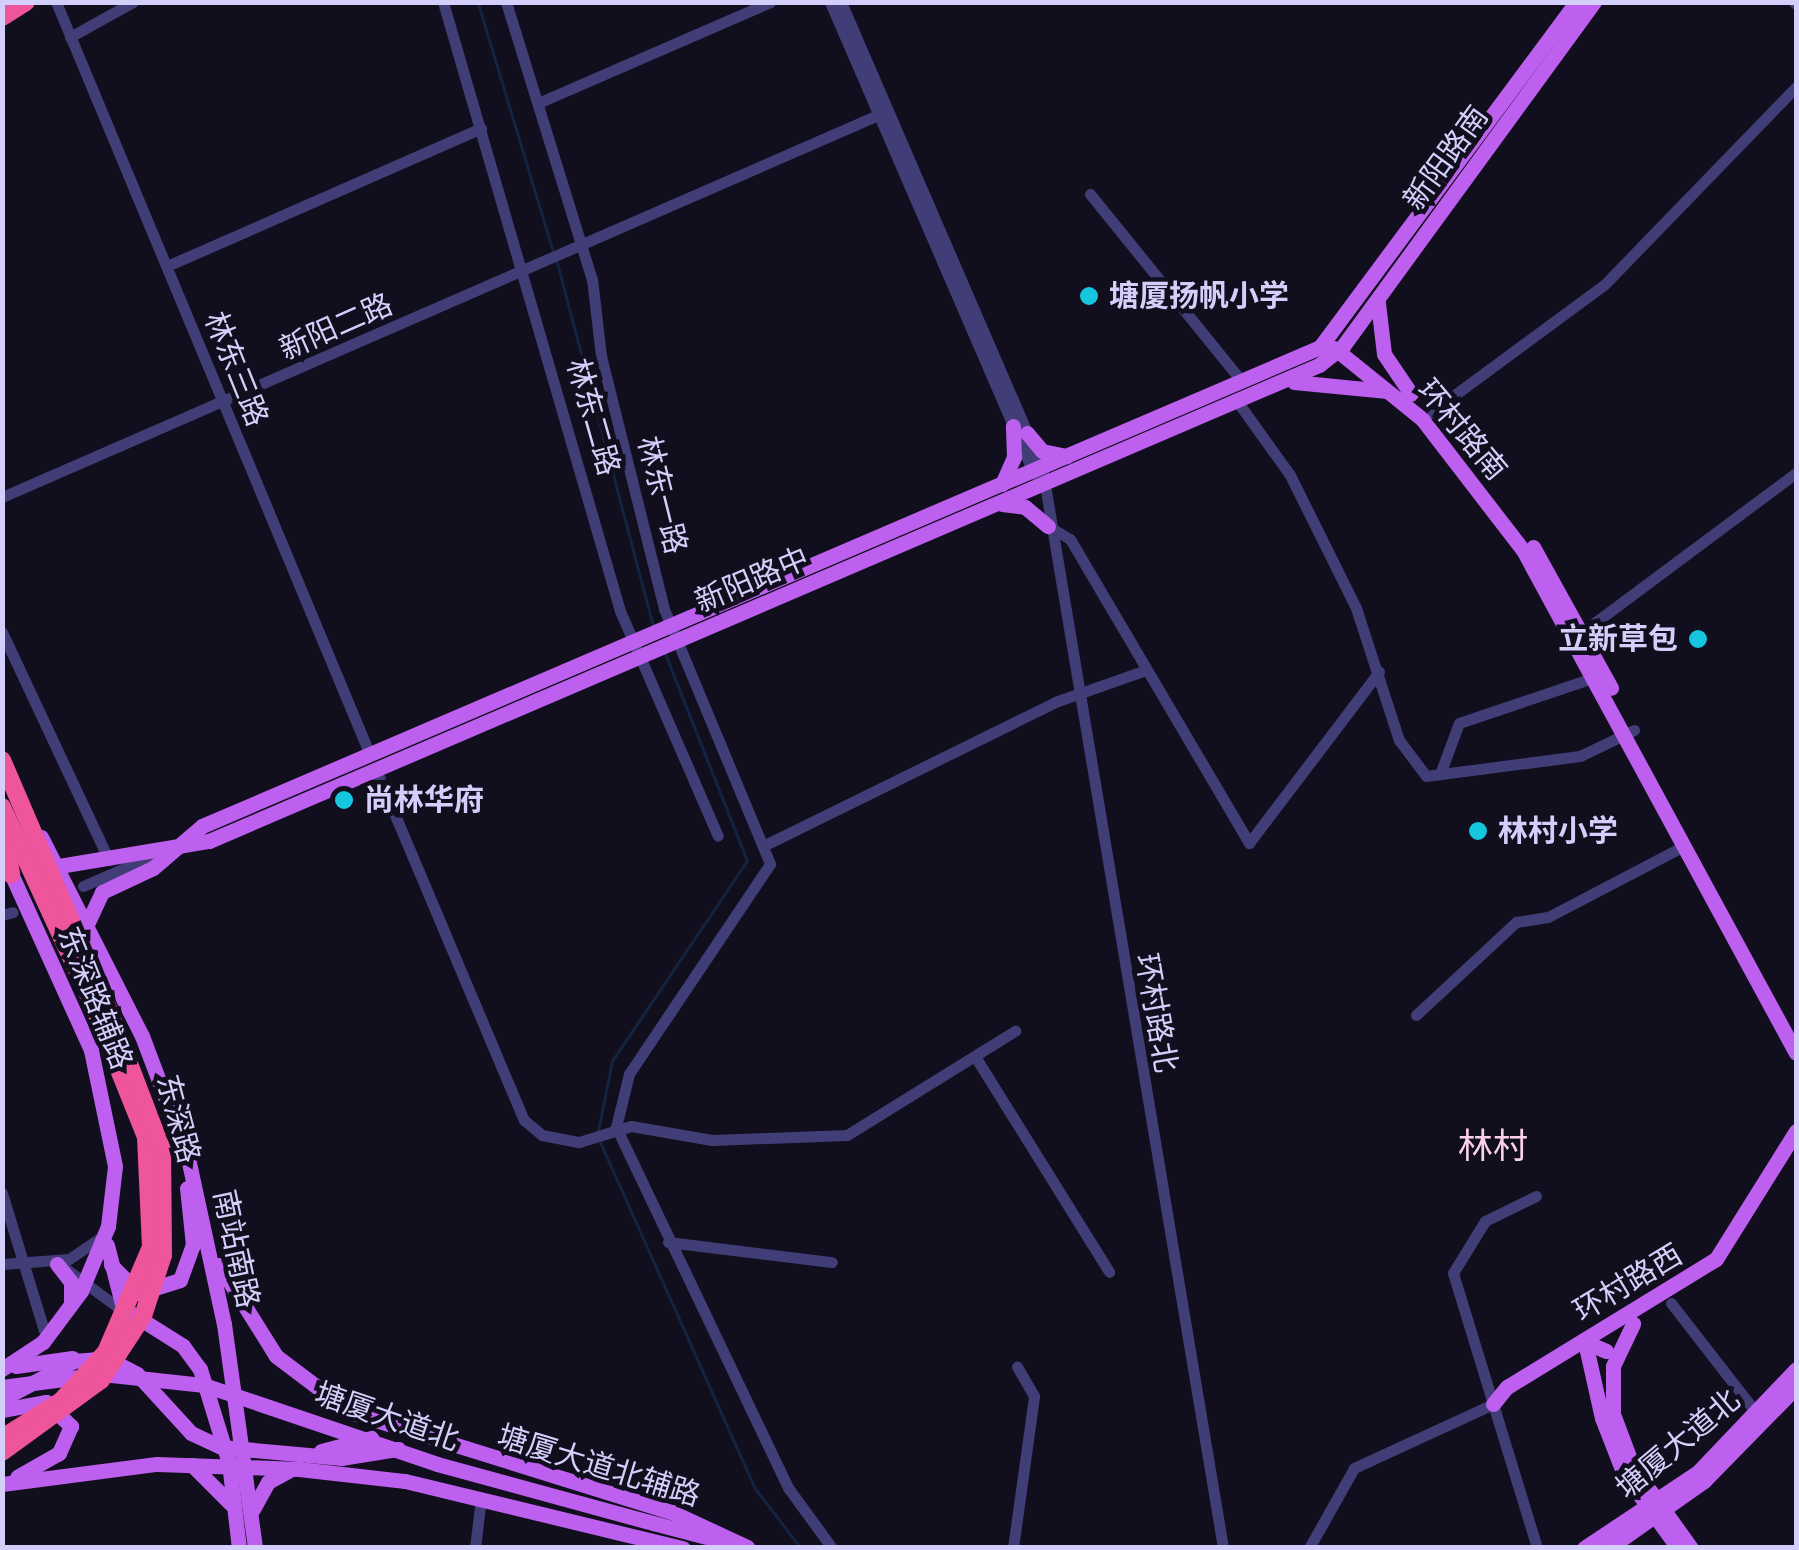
<!DOCTYPE html>
<meta charset="utf-8">
<style>
body{margin:0}
#map{position:relative;width:1799px;height:1550px;overflow:hidden;background:#110e1d;font-family:"DejaVu Sans","Noto Sans SC",sans-serif}
div>[style]{position:absolute}
.stream>*{height:2.5px;margin:-1.25px;padding:0 1.25px;transform-origin:1.25px;border-radius:1.25px;background:#122441}
.minor>*{height:11px;margin:-5.5px;padding:0 5.5px;transform-origin:5.5px;border-radius:5.5px;background:#413d77}
.major>*{height:15px;margin:-7.5px;padding:0 7.5px;transform-origin:7.5px;border-radius:7.5px;background:#bd60ef}
.highway>*{height:18px;margin:-9px;padding:0 9px;transform-origin:9px;border-radius:9px;background:#ee559a}
.major-bridge>*{height:15px;margin:-7.5px;padding:0 7.5px;transform-origin:7.5px;border-radius:7.5px;background:#bd60ef}
.highway-bridge>*{height:18px;margin:-9px;padding:0 9px;transform-origin:9px;border-radius:9px;background:#ee559a}
.dots>*{width:28px;height:28px;translate:-50% -50%;box-sizing:border-box;border:5px solid #110e1d;border-radius:50%}
span{translate:-50% -50%;white-space:nowrap;text-align:center;line-height:1.15;-webkit-text-stroke:9px #110e1d;paint-order:stroke}
.street-label{font-size:30px;color:#d4cefa}
.poi-label{font-size:30px;color:#d4cefa;font-weight:700}
.left{translate:0 -50%;text-align:left}
.right{translate:-100% -50%;text-align:right}
.quarter-label{font-size:35px;color:#fad0ea}
.frame{position:absolute;inset:0;border:5px solid #d4cefa;pointer-events:none}
</style>
<div id="map">
<div class="stream">
<div style="left:478px;top:2px;width:262px;rotate:73.2deg"></div>
<div style="left:557px;top:261px;width:376px;rotate:75.2deg"></div>
<div style="left:598px;top:1131px;width:71px;rotate:-78.7deg"></div>
<div style="left:612px;top:1061px;width:241px;rotate:-56deg"></div>
<div style="left:747px;top:861px;width:226px;rotate:-111.6deg"></div>
<div style="left:599px;top:1139px;width:382px;rotate:65.9deg"></div>
<div style="left:755px;top:1488px;width:76px;rotate:52.5deg"></div>
</div>
<div class="minor">
<div style="left:56px;top:2px;width:816px;rotate:67.36deg"></div>
<div style="left:443px;top:2px;width:634px;rotate:73.79deg"></div>
<div style="left:620px;top:611px;width:245px;rotate:66.5deg"></div>
<div style="left:506px;top:2px;width:290px;rotate:72.8deg"></div>
<div style="left:592px;top:279px;width:78px;rotate:83.3deg"></div>
<div style="left:601px;top:356px;width:261px;rotate:76deg"></div>
<div style="left:664px;top:609px;width:276px;rotate:67.4deg"></div>
<div style="left:770px;top:864px;width:253px;rotate:123.9deg"></div>
<div style="left:629px;top:1074px;width:55px;rotate:103.8deg"></div>
<div style="left:616px;top:1127px;width:401px;rotate:64.5deg"></div>
<div style="left:789px;top:1489px;width:73px;rotate:53.9deg"></div>
<div style="left:830px;top:2px;width:514px;rotate:66.63deg"></div>
<div style="left:841px;top:2px;width:507px;rotate:66.62deg"></div>
<div style="left:1042px;top:467px;width:1096px;rotate:80.49deg"></div>
<div style="left:1794px;top:2px;width:3px;rotate:45deg"></div>
<div style="left:70px;top:37px;width:72px;rotate:-29.1deg"></div>
<div style="left:538px;top:103px;width:253px;rotate:-23.5deg"></div>
<div style="left:1090px;top:194px;width:242px;rotate:51deg"></div>
<div style="left:167px;top:266px;width:343px;rotate:-23.7deg"></div>
<div style="left:1237px;top:401px;width:91px;rotate:54.4deg"></div>
<div style="left:1290px;top:475px;width:148px;rotate:63.6deg"></div>
<div style="left:1356px;top:608px;width:139px;rotate:72deg"></div>
<div style="left:1399px;top:740px;width:45px;rotate:53.1deg"></div>
<div style="left:1426px;top:776px;width:155px;rotate:-7.4deg"></div>
<div style="left:1580px;top:756px;width:60px;rotate:-25.7deg"></div>
<div style="left:1422px;top:419px;width:226px;rotate:-36.4deg"></div>
<div style="left:1604px;top:285px;width:276px;rotate:-45.9deg"></div>
<div style="left:2px;top:497px;width:956px;rotate:-23.56deg"></div>
<div style="left:1048px;top:526px;width:26px;rotate:31deg"></div>
<div style="left:1070px;top:539px;width:353px;rotate:59.5deg"></div>
<div style="left:1249px;top:843px;width:215px;rotate:-52.8deg"></div>
<div style="left:2px;top:632px;width:252px;rotate:64.9deg"></div>
<div style="left:1581px;top:633px;width:268px;rotate:-36.7deg"></div>
<div style="left:376px;top:770px;width:380px;rotate:67.1deg"></div>
<div style="left:524px;top:1120px;width:23px;rotate:40deg"></div>
<div style="left:542px;top:1135px;width:38px;rotate:11deg"></div>
<div style="left:579px;top:1142px;width:54px;rotate:-17.1deg"></div>
<div style="left:631px;top:1126px;width:82px;rotate:9.8deg"></div>
<div style="left:712px;top:1140px;width:135px;rotate:-2.1deg"></div>
<div style="left:847px;top:1135px;width:198px;rotate:-31.8deg"></div>
<div style="left:1440px;top:774px;width:54px;rotate:-69.6deg"></div>
<div style="left:1459px;top:723px;width:141px;rotate:-18.6deg"></div>
<div style="left:765px;top:845px;width:323px;rotate:-26.2deg"></div>
<div style="left:1055px;top:702px;width:96px;rotate:-19.4deg"></div>
<div style="left:83px;top:886px;width:81px;rotate:-23.4deg"></div>
<div style="left:2px;top:915px;width:11px;rotate:-15deg"></div>
<div style="left:1416px;top:1015px;width:137px;rotate:-42.9deg"></div>
<div style="left:1516px;top:922px;width:32px;rotate:-9deg"></div>
<div style="left:1548px;top:917px;width:153px;rotate:-27.6deg"></div>
<div style="left:976px;top:1058px;width:252px;rotate:58.1deg"></div>
<div style="left:2px;top:1193px;width:151px;rotate:73deg"></div>
<div style="left:1536px;top:1196px;width:57px;rotate:153.9deg"></div>
<div style="left:1485px;top:1221px;width:61px;rotate:121.6deg"></div>
<div style="left:1453px;top:1273px;width:288px;rotate:73deg"></div>
<div style="left:668px;top:1242px;width:165px;rotate:7deg"></div>
<div style="left:2px;top:1264px;width:67px;rotate:-4.3deg"></div>
<div style="left:69px;top:1259px;width:37px;rotate:-34deg"></div>
<div style="left:62px;top:1266px;width:81px;rotate:36.4deg"></div>
<div style="left:1671px;top:1303px;width:142px;rotate:52.2deg"></div>
<div style="left:475px;top:1548px;width:50px;rotate:-83.2deg"></div>
<div style="left:1013px;top:1548px;width:153px;rotate:-82.1deg"></div>
<div style="left:1034px;top:1396px;width:34px;rotate:-120deg"></div>
<div style="left:1309px;top:1548px;width:92px;rotate:-60.6deg"></div>
<div style="left:1354px;top:1468px;width:153px;rotate:-24.7deg"></div>
</div>
<div class="major">
<div style="left:1378px;top:303px;width:51px;rotate:83.3deg"></div>
<div style="left:1384px;top:354px;width:48px;rotate:56deg"></div>
<div style="left:1334px;top:348px;width:113px;rotate:38.9deg"></div>
<div style="left:1422px;top:419px;width:165px;rotate:52.4deg"></div>
<div style="left:1523px;top:550px;width:572px;rotate:61.51deg"></div>
<div style="left:1294px;top:382px;width:91px;rotate:5.6deg"></div>
<div style="left:1027px;top:433px;width:23px;rotate:50deg"></div>
<div style="left:1042px;top:451px;width:25px;rotate:12deg"></div>
<div style="left:1002px;top:484px;width:30px;rotate:-66deg"></div>
<div style="left:1014px;top:457px;width:31px;rotate:-92deg"></div>
<div style="left:1002px;top:504px;width:23px;rotate:7deg"></div>
<div style="left:1025px;top:507px;width:30px;rotate:40deg"></div>
<div style="left:1533px;top:547px;width:161px;rotate:61deg"></div>
<div style="left:41px;top:837px;width:223px;rotate:63.1deg"></div>
<div style="left:142px;top:1036px;width:130px;rotate:69.3deg"></div>
<div style="left:188px;top:1158px;width:170px;rotate:77.8deg"></div>
<div style="left:224px;top:1324px;width:226px;rotate:82.1deg"></div>
<div style="left:59px;top:866px;width:152px;rotate:-9.5deg"></div>
<div style="left:209px;top:841px;width:1208px;rotate:-23.21deg"></div>
<div style="left:1319px;top:365px;width:31px;rotate:-38deg"></div>
<div style="left:1343px;top:346px;width:426px;rotate:-53.9deg"></div>
<div style="left:88px;top:922px;width:33px;rotate:-65deg"></div>
<div style="left:102px;top:892px;width:56px;rotate:-25.2deg"></div>
<div style="left:153px;top:868px;width:65px;rotate:-40.6deg"></div>
<div style="left:202px;top:826px;width:1216px;rotate:-23.19deg"></div>
<div style="left:1320px;top:347px;width:430px;rotate:-53.4deg"></div>
<div style="left:107px;top:1245px;width:65px;rotate:75.7deg"></div>
<div style="left:123px;top:1308px;width:71px;rotate:32.3deg"></div>
<div style="left:183px;top:1346px;width:29px;rotate:54deg"></div>
<div style="left:200px;top:1369px;width:98px;rotate:72.9deg"></div>
<div style="left:229px;top:1463px;width:86px;rotate:83.3deg"></div>
<div style="left:57px;top:1264px;width:23px;rotate:52deg"></div>
<div style="left:71px;top:1282px;width:22px;rotate:90deg"></div>
<div style="left:111px;top:1265px;width:40px;rotate:45deg"></div>
<div style="left:139px;top:1293px;width:43px;rotate:-17.6deg"></div>
<div style="left:180px;top:1280px;width:37px;rotate:-70deg"></div>
<div style="left:193px;top:1245px;width:57px;rotate:-96deg"></div>
<div style="left:219px;top:1265px;width:107px;rotate:57.9deg"></div>
<div style="left:276px;top:1356px;width:93px;rotate:37.1deg"></div>
<div style="left:350px;top:1412px;width:337px;rotate:17.3deg"></div>
<div style="left:672px;top:1512px;width:83px;rotate:25deg"></div>
<div style="left:16px;top:1366px;width:57px;rotate:-8.1deg"></div>
<div style="left:2px;top:1369px;width:49px;rotate:-33.4deg"></div>
<div style="left:43px;top:1342px;width:64px;rotate:-53.3deg"></div>
<div style="left:81px;top:1291px;width:70px;rotate:-67.4deg"></div>
<div style="left:108px;top:1226px;width:60px;rotate:-83.3deg"></div>
<div style="left:115px;top:1166px;width:118px;rotate:-101.7deg"></div>
<div style="left:91px;top:1050px;width:201px;rotate:-114.4deg"></div>
<div style="left:2px;top:1399px;width:81px;rotate:-27.8deg"></div>
<div style="left:74px;top:1361px;width:33px;rotate:-5deg"></div>
<div style="left:107px;top:1358px;width:34px;rotate:28deg"></div>
<div style="left:137px;top:1374px;width:80px;rotate:47.5deg"></div>
<div style="left:191px;top:1433px;width:33px;rotate:25deg"></div>
<div style="left:221px;top:1447px;width:121px;rotate:5.2deg"></div>
<div style="left:341px;top:1458px;width:58px;rotate:-9deg"></div>
<div style="left:1493px;top:1404px;width:22px;rotate:-51deg"></div>
<div style="left:1507px;top:1387px;width:245px;rotate:-31.5deg"></div>
<div style="left:1716px;top:1259px;width:151px;rotate:-58deg"></div>
<div style="left:2px;top:1410px;width:45px;rotate:-10.3deg"></div>
<div style="left:46px;top:1402px;width:35px;rotate:44deg"></div>
<div style="left:71px;top:1426px;width:30px;rotate:114deg"></div>
<div style="left:59px;top:1453px;width:48px;rotate:150.3deg"></div>
<div style="left:1613px;top:1414px;width:48px;rotate:-90deg"></div>
<div style="left:1613px;top:1366px;width:47px;rotate:-64.5deg"></div>
<div style="left:1602px;top:1418px;width:78px;rotate:-102.6deg"></div>
<div style="left:1585px;top:1342px;width:23px;rotate:23deg"></div>
<div style="left:321px;top:1451px;width:52px;rotate:-14.6deg"></div>
<div style="left:192px;top:1465px;width:55px;rotate:45deg"></div>
<div style="left:2px;top:1484px;width:156px;rotate:-7.4deg"></div>
<div style="left:157px;top:1464px;width:142px;rotate:2deg"></div>
<div style="left:299px;top:1469px;width:107px;rotate:6.5deg"></div>
<div style="left:405px;top:1481px;width:286px;rotate:13.6deg"></div>
<div style="left:253px;top:1509px;width:31px;rotate:-61deg"></div>
<div style="left:268px;top:1482px;width:25px;rotate:-29deg"></div>
<div style="left:653px;top:1523px;width:71px;rotate:14.6deg"></div>
<div style="left:1584px;top:1548px;width:137px;rotate:-33.7deg"></div>
<div style="left:1698px;top:1472px;width:142px;rotate:-46.4deg"></div>
<div style="left:1609px;top:1548px;width:116px;rotate:-35.2deg"></div>
<div style="left:1704px;top:1481px;width:132px;rotate:-45.6deg"></div>
</div>
<div class="highway">
<div style="left:2px;top:17px;width:28px;rotate:-32deg"></div>
<div style="left:2px;top:760px;width:254px;rotate:66.8deg"></div>
<div style="left:2px;top:807px;width:210px;rotate:65.3deg"></div>
<div style="left:4px;top:828px;width:47px;rotate:81.3deg"></div>
</div>
<div class="major-bridge">
<div style="left:2px;top:1387px;width:101px;rotate:-7.4deg"></div>
<div style="left:102px;top:1374px;width:103px;rotate:6.2deg"></div>
<div style="left:204px;top:1385px;width:246px;rotate:18.7deg"></div>
<div style="left:437px;top:1464px;width:224px;rotate:15.3deg"></div>
<div style="left:1613px;top:1414px;width:57px;rotate:69.3deg"></div>
<div style="left:1633px;top:1467px;width:100px;rotate:54.4deg"></div>
<div style="left:1602px;top:1418px;width:58px;rotate:68.7deg"></div>
<div style="left:1623px;top:1472px;width:94px;rotate:54.1deg"></div>
</div>
<div class="highway-bridge">
<div style="left:2px;top:1438px;width:70px;rotate:-32.1deg"></div>
<div style="left:61px;top:1401px;width:67px;rotate:-47.4deg"></div>
<div style="left:106px;top:1352px;width:114px;rotate:-66.8deg"></div>
<div style="left:151px;top:1247px;width:110px;rotate:-92.6deg"></div>
<div style="left:146px;top:1137px;width:150px;rotate:-111.9deg"></div>
<div style="left:2px;top:1452px;width:122px;rotate:-36deg"></div>
<div style="left:101px;top:1380px;width:77px;rotate:-56.7deg"></div>
<div style="left:143px;top:1316px;width:64px;rotate:-71.8deg"></div>
<div style="left:163px;top:1255px;width:105px;rotate:-90.5deg"></div>
<div style="left:162px;top:1150px;width:168px;rotate:-110.9deg"></div>
</div>
<div class="dots">
<div style="left:1089px;top:296px;background:#16c5de"></div>
<div style="left:1698px;top:639px;background:#16c5de"></div>
<div style="left:344px;top:800px;background:#16c5de"></div>
<div style="left:1478px;top:831px;background:#16c5de"></div>
</div>
<div class="street-label">
<span style="left:1446px;top:158px;rotate:-54deg">新阳路南</span>
<span style="left:336px;top:327px;rotate:-24deg">新阳二路</span>
<span style="left:236px;top:369px;rotate:68deg">林东三路</span>
<span style="left:593px;top:417px;rotate:74deg">林东二路</span>
<span style="left:1462px;top:430px;rotate:50deg">环村路南</span>
<span style="left:662px;top:495px;rotate:76deg">林东一路</span>
<span style="left:752px;top:580px;rotate:-23deg">新阳路中</span>
<span style="left:95px;top:998px;rotate:68deg">东深路辅路</span>
<span style="left:1156px;top:1013px;rotate:80deg">环村路北</span>
<span style="left:178px;top:1119px;rotate:75deg">东深路</span>
<span style="left:236px;top:1249px;rotate:78deg">南站南路</span>
<span style="left:1628px;top:1283px;rotate:-31deg">环村路西</span>
<span style="left:387px;top:1417px;rotate:19deg">塘厦大道北</span>
<span style="left:1678px;top:1444px;rotate:-40deg">塘厦大道北</span>
<span style="left:599px;top:1466px;rotate:17deg">塘厦大道北辅路</span>
</div>
<div class="poi-label">
<span class="left" style="left:1109px;top:296px">塘厦扬帆小学</span>
<span class="right" style="left:1678px;top:639px">立新草包</span>
<span class="left" style="left:364px;top:800px">尚林华府</span>
<span class="left" style="left:1498px;top:831px">林村小学</span>
</div>
<div class="quarter-label">
<span style="left:1493px;top:1146px">林村</span>
</div>
<div class="frame"></div>
</div>
